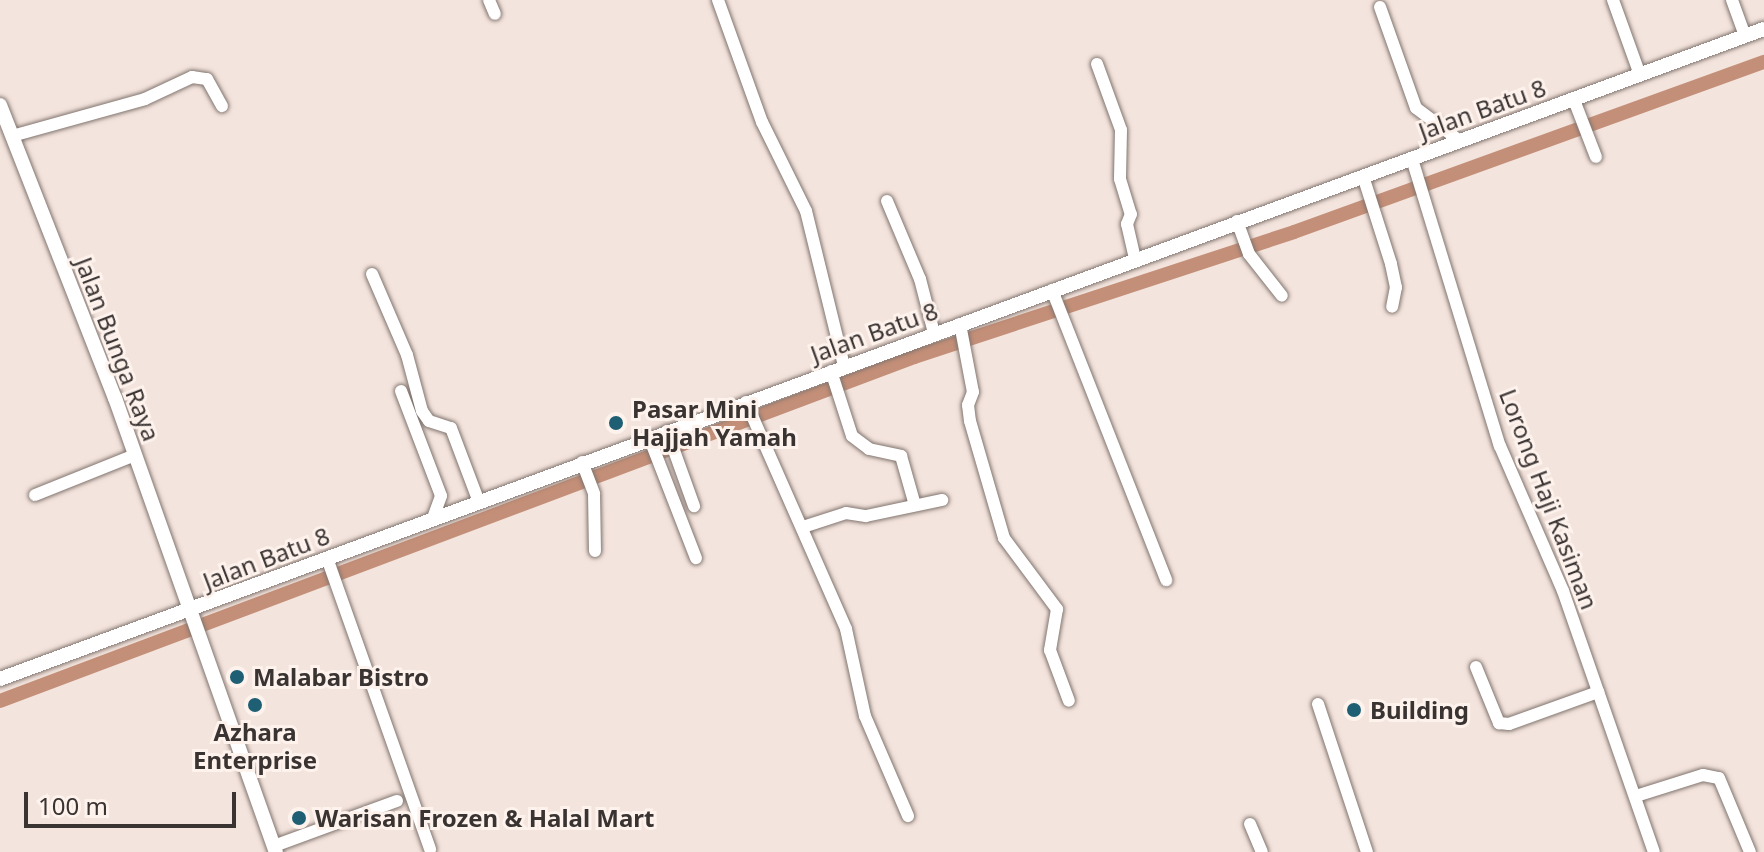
<!DOCTYPE html>
<style>
body{margin:0}
#map{position:relative;width:1764px;height:852px;overflow:hidden;background:#f3e4dd;font-family:"Noto Sans",sans-serif}
div>[style]{position:absolute}
.canal>*{height:14px;margin:-7px;padding:0 7px;transform-origin:7px;border-radius:7px;background:#c48f78}
.roads{filter:drop-shadow(0 0 2px #81746e) drop-shadow(0 0 2px #81746e)}
.minor>*{height:12px;margin:-6px;padding:0 6px;transform-origin:6px;border-radius:6px;background:#fff}
.tertiary>*{height:14px;margin:-7px;padding:0 7px;transform-origin:7px;border-radius:7px;background:#fff}
.dots>*{width:22px;height:22px;translate:-50% -50%;box-sizing:border-box;border:4px solid #fef2ed;border-radius:50%}
span{translate:-50% -50%;white-space:nowrap;text-align:center;line-height:1.15;-webkit-text-stroke:6px #fef2ed;paint-order:stroke}
.street-label{font-size:24px;color:#393331}
.poi-label{font-size:24px;color:#393331;font-weight:700}
.left{translate:0 -50%;text-align:left}
.scale{position:absolute;left:24px;top:792px;width:212px;height:36px;box-sizing:border-box;border:4px solid #393331;border-top:0;padding-left:10px;font-size:24px;line-height:28px;white-space:nowrap;color:#393331;-webkit-text-stroke:6px #fef2ed;paint-order:stroke}
</style>
<div id="map">
<div class="canal">
<div style="left:0;top:701px;width:977px;rotate:-20.62deg"></div>
<div style="left:914px;top:357px;width:400px;rotate:-18.2deg"></div>
<div style="left:1294px;top:232px;width:500px;rotate:-19.9deg"></div>
</div>
<div class="roads">
<div class="minor">
<div style="left:489px;top:0;width:15px;rotate:67deg"></div>
<div style="left:718px;top:0;width:130px;rotate:70.2deg"></div>
<div style="left:762px;top:122px;width:99px;rotate:63.7deg"></div>
<div style="left:806px;top:211px;width:160px;rotate:76.2deg"></div>
<div style="left:1613px;top:0;width:80px;rotate:70.2deg"></div>
<div style="left:1732px;top:0;width:38px;rotate:70deg"></div>
<div style="left:1380px;top:7px;width:107px;rotate:70.4deg"></div>
<div style="left:1416px;top:108px;width:55px;rotate:36.9deg"></div>
<div style="left:1097px;top:64px;width:70px;rotate:70deg"></div>
<div style="left:1121px;top:130px;width:49px;rotate:91.2deg"></div>
<div style="left:1120px;top:179px;width:37px;rotate:73deg"></div>
<div style="left:1131px;top:214px;width:11px;rotate:112deg"></div>
<div style="left:1127px;top:224px;width:37px;rotate:77deg"></div>
<div style="left:1574px;top:100px;width:61px;rotate:68.9deg"></div>
<div style="left:12px;top:136px;width:138px;rotate:-15.5deg"></div>
<div style="left:145px;top:99px;width:52px;rotate:-25.1deg"></div>
<div style="left:192px;top:77px;width:15px;rotate:8deg"></div>
<div style="left:207px;top:79px;width:31px;rotate:61deg"></div>
<div style="left:1412px;top:159px;width:300px;rotate:73deg"></div>
<div style="left:1500px;top:446px;width:158px;rotate:66.5deg"></div>
<div style="left:1563px;top:591px;width:276px;rotate:70.8deg"></div>
<div style="left:1363px;top:176px;width:92px;rotate:72.3deg"></div>
<div style="left:1391px;top:264px;width:24px;rotate:78deg"></div>
<div style="left:1396px;top:287px;width:20px;rotate:101deg"></div>
<div style="left:887px;top:201px;width:85px;rotate:67.1deg"></div>
<div style="left:920px;top:279px;width:56px;rotate:75.5deg"></div>
<div style="left:1237px;top:221px;width:35px;rotate:70deg"></div>
<div style="left:1249px;top:254px;width:53px;rotate:51.8deg"></div>
<div style="left:372px;top:274px;width:88px;rotate:66.6deg"></div>
<div style="left:407px;top:355px;width:58px;rotate:75deg"></div>
<div style="left:422px;top:411px;width:12px;rotate:55deg"></div>
<div style="left:429px;top:421px;width:23px;rotate:18deg"></div>
<div style="left:451px;top:428px;width:79px;rotate:69.3deg"></div>
<div style="left:1052px;top:290px;width:312px;rotate:68.5deg"></div>
<div style="left:960px;top:324px;width:69px;rotate:79.2deg"></div>
<div style="left:973px;top:392px;width:14px;rotate:111deg"></div>
<div style="left:968px;top:405px;width:16px;rotate:83deg"></div>
<div style="left:970px;top:421px;width:122px;rotate:73.8deg"></div>
<div style="left:1004px;top:538px;width:89px;rotate:53.3deg"></div>
<div style="left:1057px;top:609px;width:42px;rotate:99.7deg"></div>
<div style="left:1050px;top:650px;width:54px;rotate:69.6deg"></div>
<div style="left:831px;top:371px;width:68px;rotate:72.1deg"></div>
<div style="left:852px;top:436px;width:21px;rotate:37deg"></div>
<div style="left:869px;top:449px;width:33px;rotate:12deg"></div>
<div style="left:901px;top:456px;width:51px;rotate:74.1deg"></div>
<div style="left:401px;top:391px;width:112px;rotate:69.1deg"></div>
<div style="left:441px;top:496px;width:23px;rotate:110deg"></div>
<div style="left:746px;top:402px;width:248px;rotate:66.2deg"></div>
<div style="left:846px;top:629px;width:89px;rotate:77.7deg"></div>
<div style="left:865px;top:716px;width:109px;rotate:66.7deg"></div>
<div style="left:667px;top:431px;width:80px;rotate:70.2deg"></div>
<div style="left:649px;top:437px;width:130px;rotate:68.8deg"></div>
<div style="left:582px;top:462px;width:34px;rotate:69deg"></div>
<div style="left:594px;top:494px;width:57px;rotate:89deg"></div>
<div style="left:35px;top:495px;width:108px;rotate:-21.8deg"></div>
<div style="left:803px;top:527px;width:45px;rotate:-18deg"></div>
<div style="left:846px;top:513px;width:20px;rotate:9deg"></div>
<div style="left:866px;top:516px;width:78px;rotate:-11.9deg"></div>
<div style="left:327px;top:558px;width:309px;rotate:70.5deg"></div>
<div style="left:1476px;top:667px;width:61px;rotate:67.7deg"></div>
<div style="left:1499px;top:723px;width:10px;rotate:6deg"></div>
<div style="left:1509px;top:724px;width:95px;rotate:-19.8deg"></div>
<div style="left:1318px;top:704px;width:156px;rotate:71.7deg"></div>
<div style="left:1636px;top:796px;width:70px;rotate:-17.4deg"></div>
<div style="left:1703px;top:775px;width:16px;rotate:11deg"></div>
<div style="left:1719px;top:778px;width:80px;rotate:67.3deg"></div>
<div style="left:1250px;top:824px;width:30px;rotate:67deg"></div>
<div style="left:274px;top:846px;width:131px;rotate:-20.1deg"></div>
</div>
<div class="tertiary">
<div style="left:0;top:105px;width:315px;rotate:68.6deg"></div>
<div style="left:115px;top:398px;width:482px;rotate:70.5deg"></div>
<div style="left:0;top:679px;width:1880px;rotate:-20.23deg"></div>
</div>
</div>
<div class="dots">
<div style="left:616px;top:423px;background:#1f5f74"></div>
<div style="left:237px;top:677px;background:#1f5f74"></div>
<div style="left:255px;top:705px;background:#1f5f74"></div>
<div style="left:1354px;top:710px;background:#1f5f74"></div>
<div style="left:299px;top:818px;background:#1f5f74"></div>
</div>
<div class="street-label">
<span style="left:1482px;top:109px;rotate:-20deg">Jalan Batu 8</span>
<span style="left:874px;top:332px;rotate:-20deg">Jalan Batu 8</span>
<span style="left:118px;top:349px;rotate:69deg">Jalan Bunga Raya</span>
<span style="left:1549px;top:499px;rotate:69deg">Lorong Haji Kasiman</span>
<span style="left:266px;top:558px;rotate:-21deg">Jalan Batu 8</span>
</div>
<div class="poi-label">
<span class="left" style="left:632px;top:423px">Pasar Mini<br>Hajjah Yamah</span>
<span class="left" style="left:253px;top:677px">Malabar Bistro</span>
<span class="left" style="left:1370px;top:710px">Building</span>
<span style="left:255px;top:746px">Azhara<br>Enterprise</span>
<span class="left" style="left:315px;top:818px">Warisan Frozen &amp; Halal Mart</span>
</div>
<div class="scale">100 m</div>
</div>
